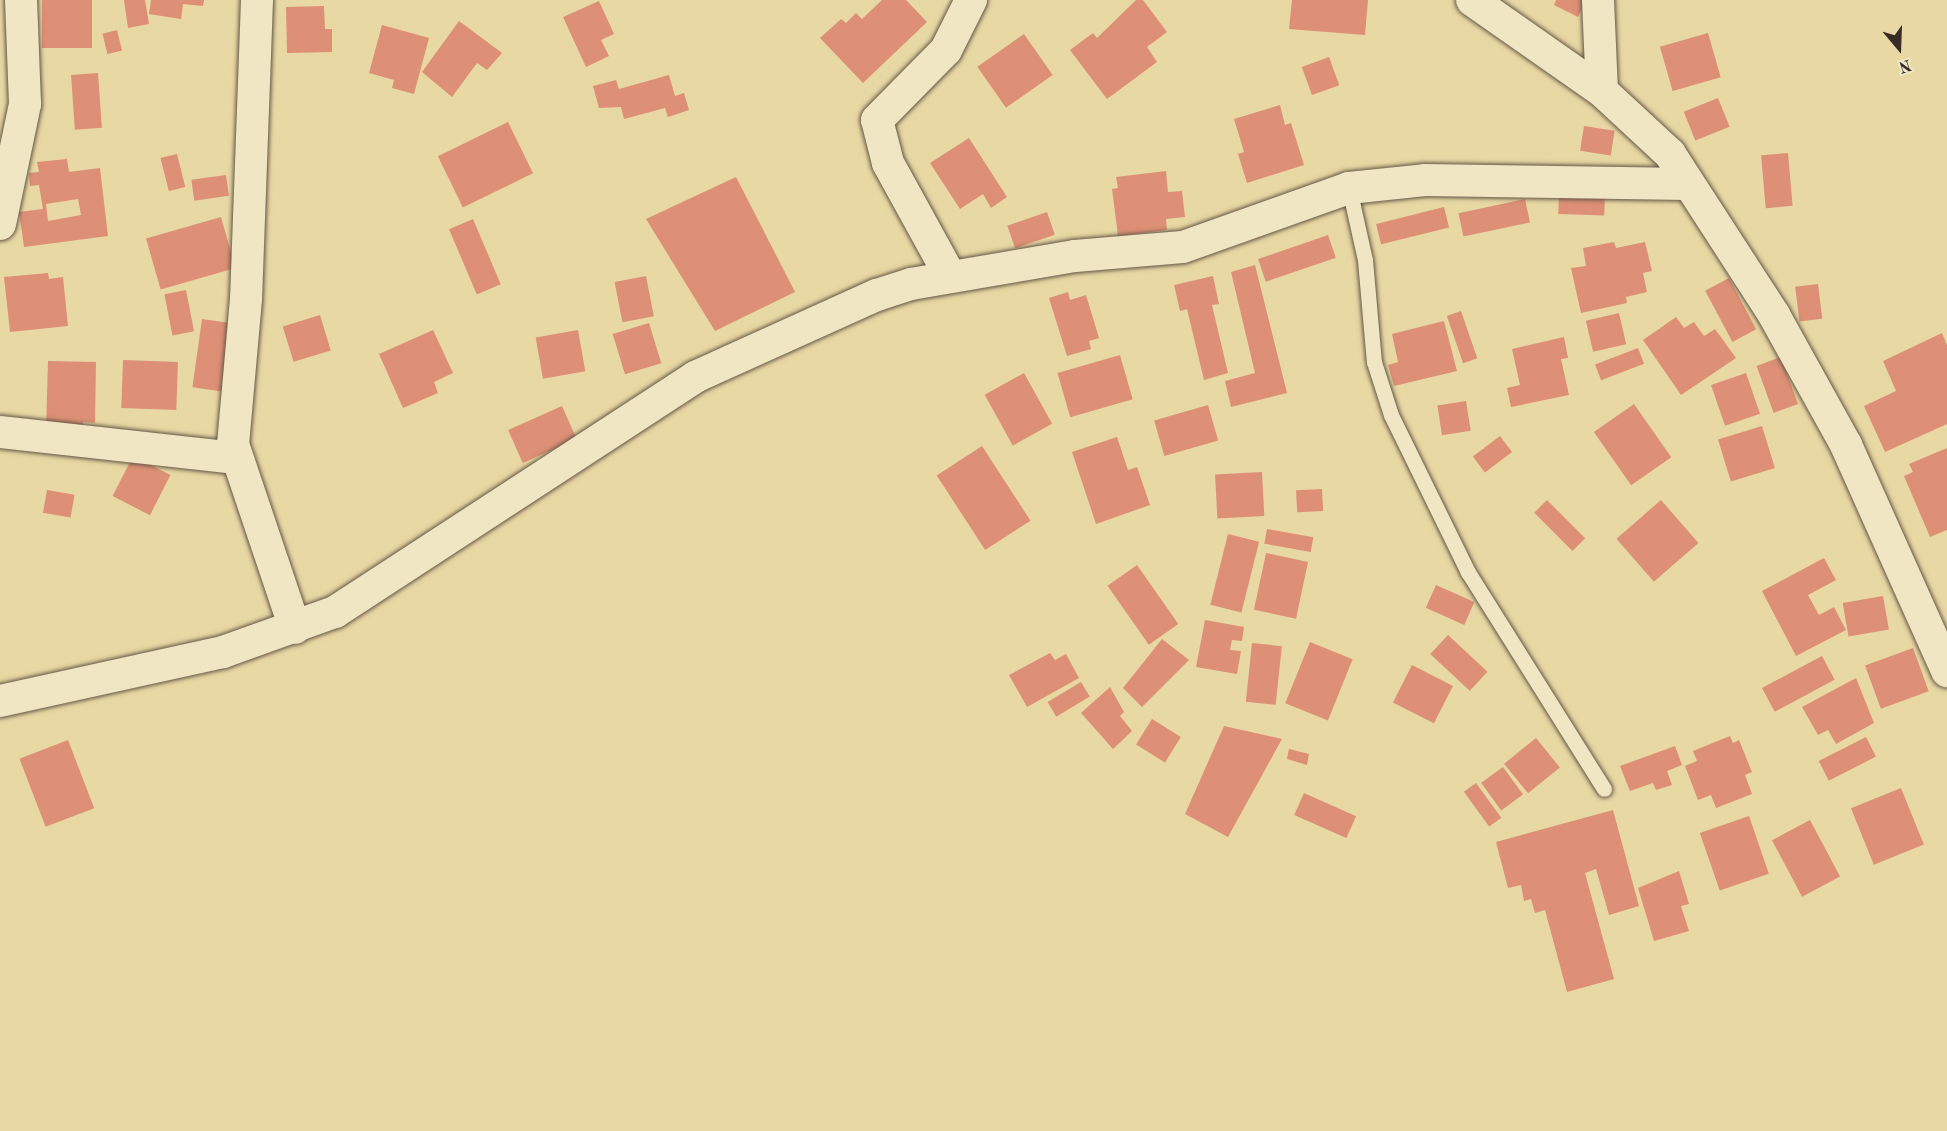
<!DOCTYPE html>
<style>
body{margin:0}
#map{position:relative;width:1947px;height:1131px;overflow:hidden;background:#e8d8a4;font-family:"Old Standard TT",serif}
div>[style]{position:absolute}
.building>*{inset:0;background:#dd9075;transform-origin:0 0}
.roads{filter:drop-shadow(0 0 2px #655746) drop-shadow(0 0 2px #655746)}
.service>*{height:15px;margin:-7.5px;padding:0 7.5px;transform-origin:7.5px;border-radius:7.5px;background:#f0e6c4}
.minor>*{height:32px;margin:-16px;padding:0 16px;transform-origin:16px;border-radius:16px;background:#f0e6c4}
span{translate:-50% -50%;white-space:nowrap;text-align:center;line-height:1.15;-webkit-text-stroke:5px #f0e6c4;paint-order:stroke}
.north{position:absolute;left:1869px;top:18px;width:60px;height:60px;-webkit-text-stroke:4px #f0e6c4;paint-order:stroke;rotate:161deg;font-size:16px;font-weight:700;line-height:24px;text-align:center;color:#392c27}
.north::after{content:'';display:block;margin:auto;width:21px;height:27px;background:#392c27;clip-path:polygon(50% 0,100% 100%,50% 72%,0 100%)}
</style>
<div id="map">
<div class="building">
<div style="left:42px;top:0;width:50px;height:48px"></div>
<div style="clip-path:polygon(124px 0,145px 0,149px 24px,128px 28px)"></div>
<div style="clip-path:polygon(151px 0,204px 0,203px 6px,183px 4px,181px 19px,149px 14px)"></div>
<div style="clip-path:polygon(882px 0,906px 0,927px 22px,863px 83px,820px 38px,841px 19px,846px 23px,856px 13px,862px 19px)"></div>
<div style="clip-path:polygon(1136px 0,1143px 0,1167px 32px,1147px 47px,1157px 62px,1107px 99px,1070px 50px,1093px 33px,1097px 38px)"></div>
<div style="clip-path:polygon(1292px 0,1368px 0,1365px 35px,1289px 29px)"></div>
<div style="clip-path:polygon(1556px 0,1583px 0,1585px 2px,1578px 17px,1554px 5px)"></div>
<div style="clip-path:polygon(599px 1px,614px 34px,601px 40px,609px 56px,586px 67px,563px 17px)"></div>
<div style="clip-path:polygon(324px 6px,325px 29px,332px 29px,332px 52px,287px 53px,286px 7px)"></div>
<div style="clip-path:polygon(459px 21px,502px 53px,487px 70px,477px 63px,452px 97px,422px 72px)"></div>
<div style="clip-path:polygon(382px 25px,429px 38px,414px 94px,392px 88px,394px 80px,369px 73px)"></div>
<div style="left:117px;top:30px;width:21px;height:15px;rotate:76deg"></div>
<div style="left:1708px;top:33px;width:46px;height:50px;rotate:74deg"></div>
<div style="left:1024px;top:34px;width:50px;height:57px;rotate:55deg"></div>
<div style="left:1329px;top:57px;width:30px;height:29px;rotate:70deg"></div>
<div style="left:98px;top:73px;width:55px;height:27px;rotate:86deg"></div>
<div style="clip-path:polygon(669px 75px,675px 96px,684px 93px,689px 110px,668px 117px,665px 108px,624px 119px,621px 107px,599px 108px,593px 86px,616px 80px,619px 89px)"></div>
<div style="left:1718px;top:98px;width:31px;height:37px;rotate:68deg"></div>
<div style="clip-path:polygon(1280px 105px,1285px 125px,1291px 123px,1304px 165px,1247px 183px,1238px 154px,1244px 152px,1234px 119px)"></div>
<div style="left:508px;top:122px;width:57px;height:78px;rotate:64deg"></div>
<div style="left:1584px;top:126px;width:31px;height:25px;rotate:9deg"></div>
<div style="clip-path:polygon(969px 138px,1007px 197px,991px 208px,983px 194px,960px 209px,930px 163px)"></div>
<div style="left:1788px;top:153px;width:53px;height:27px;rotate:85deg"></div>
<div style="left:177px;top:154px;width:34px;height:17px;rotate:76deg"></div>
<div style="clip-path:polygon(evenodd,67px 159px,69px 172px,100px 168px,108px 236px,24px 247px,19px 212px,43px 209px,39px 185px,30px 186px,29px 173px,39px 172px,37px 162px,67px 159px,78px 199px,81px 215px,48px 221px,46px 204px,78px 199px)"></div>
<div style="clip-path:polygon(1166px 171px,1168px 192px,1182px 191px,1185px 217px,1166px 219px,1167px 230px,1118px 236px,1112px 189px,1118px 188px,1116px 177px)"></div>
<div style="left:226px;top:175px;width:21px;height:35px;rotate:82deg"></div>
<div style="clip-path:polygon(736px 177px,795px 292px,715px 331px,646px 219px)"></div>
<div style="left:1559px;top:193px;width:46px;height:21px;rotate:2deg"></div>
<div style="left:1525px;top:199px;width:24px;height:68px;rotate:78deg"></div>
<div style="left:1444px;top:207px;width:21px;height:70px;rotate:76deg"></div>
<div style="left:1047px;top:212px;width:24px;height:42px;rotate:71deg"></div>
<div style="left:221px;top:217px;width:53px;height:78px;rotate:74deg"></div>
<div style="left:473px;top:219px;width:71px;height:26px;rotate:67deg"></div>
<div style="left:1328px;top:235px;width:24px;height:74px;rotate:71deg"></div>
<div style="clip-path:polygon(1614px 242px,1616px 248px,1645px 242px,1652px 271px,1643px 273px,1647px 292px,1626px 297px,1627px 303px,1581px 313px,1571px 268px,1586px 266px,1583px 248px)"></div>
<div style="clip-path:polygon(1255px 265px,1287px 393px,1231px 407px,1225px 381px,1255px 373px,1231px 272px)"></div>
<div style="clip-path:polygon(48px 273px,49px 279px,63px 277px,68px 326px,10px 332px,4px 277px)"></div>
<div style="left:646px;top:276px;width:41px;height:32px;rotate:79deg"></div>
<div style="clip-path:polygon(1213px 276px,1219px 304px,1212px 305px,1228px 373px,1204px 380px,1187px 309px,1180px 311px,1174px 285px)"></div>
<div style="left:1729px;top:278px;width:58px;height:27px;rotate:62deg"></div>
<div style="left:1818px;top:284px;width:35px;height:23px;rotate:83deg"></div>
<div style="left:186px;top:290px;width:42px;height:22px;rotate:79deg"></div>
<div style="clip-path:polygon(1068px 292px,1070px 300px,1086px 295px,1099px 338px,1089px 341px,1091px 349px,1067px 356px,1049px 298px)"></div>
<div style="left:1461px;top:311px;width:50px;height:15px;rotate:71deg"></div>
<div style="left:1619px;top:313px;width:32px;height:34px;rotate:77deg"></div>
<div style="left:320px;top:315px;width:37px;height:39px;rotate:73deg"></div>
<div style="clip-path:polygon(1676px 317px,1684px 328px,1694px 322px,1704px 336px,1715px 329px,1736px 358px,1681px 395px,1643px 340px)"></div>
<div style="left:202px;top:319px;width:37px;height:69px;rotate:8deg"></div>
<div style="clip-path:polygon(1444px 321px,1457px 371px,1394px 386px,1388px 365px,1398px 362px,1392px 334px)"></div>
<div style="left:649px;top:323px;width:42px;height:38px;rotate:73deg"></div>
<div style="clip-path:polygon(433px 330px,453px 373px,434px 382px,438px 393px,403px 408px,379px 354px)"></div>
<div style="left:578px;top:330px;width:42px;height:43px;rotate:80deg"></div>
<div style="clip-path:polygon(1942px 333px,1947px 345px,1947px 424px,1885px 452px,1864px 406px,1896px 391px,1883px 361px)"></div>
<div style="clip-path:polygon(1564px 337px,1568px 358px,1561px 359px,1569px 395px,1511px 407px,1507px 388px,1520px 385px,1512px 349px)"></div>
<div style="left:1638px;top:348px;width:17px;height:46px;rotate:69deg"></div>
<div style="left:1120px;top:355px;width:46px;height:65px;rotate:74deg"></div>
<div style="left:1781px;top:357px;width:50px;height:26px;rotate:70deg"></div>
<div style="left:123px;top:360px;width:55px;height:48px;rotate:2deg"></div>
<div style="clip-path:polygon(48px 361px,96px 362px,95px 423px,83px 422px,83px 430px,46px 430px)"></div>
<div style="left:1024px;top:373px;width:58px;height:45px;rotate:61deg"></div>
<div style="left:1746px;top:373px;width:43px;height:37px;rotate:71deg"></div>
<div style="left:1466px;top:401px;width:30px;height:29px;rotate:81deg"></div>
<div style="left:1634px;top:404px;width:65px;height:49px;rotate:55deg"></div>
<div style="left:1208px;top:405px;width:37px;height:56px;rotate:74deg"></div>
<div style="left:562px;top:406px;width:36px;height:59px;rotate:66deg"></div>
<div style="left:1762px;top:426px;width:44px;height:46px;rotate:73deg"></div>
<div style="left:1500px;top:436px;width:20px;height:34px;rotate:53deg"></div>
<div style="clip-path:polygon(1117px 437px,1128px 470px,1137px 467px,1150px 505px,1096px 524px,1072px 452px)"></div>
<div style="left:982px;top:446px;width:89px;height:54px;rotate:57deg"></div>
<div style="clip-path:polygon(1947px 448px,1947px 530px,1930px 537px,1904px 476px,1913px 472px,1909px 464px)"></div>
<div style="left:133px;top:456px;width:42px;height:45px;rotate:27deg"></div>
<div style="left:1262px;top:472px;width:44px;height:47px;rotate:87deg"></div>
<div style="left:1322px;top:489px;width:22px;height:26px;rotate:87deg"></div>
<div style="left:47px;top:490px;width:28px;height:23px;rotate:10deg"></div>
<div style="left:1547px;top:500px;width:54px;height:18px;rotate:45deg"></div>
<div style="left:1661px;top:500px;width:57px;height:59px;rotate:49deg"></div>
<div style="left:1267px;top:529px;width:47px;height:15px;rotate:10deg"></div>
<div style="left:1228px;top:534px;width:32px;height:73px;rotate:14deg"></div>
<div style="left:1266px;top:553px;width:43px;height:58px;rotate:12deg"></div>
<div style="clip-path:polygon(1824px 558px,1836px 580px,1808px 595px,1819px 615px,1834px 607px,1846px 630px,1796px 656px,1762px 591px)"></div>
<div style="left:1137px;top:565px;width:72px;height:36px;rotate:55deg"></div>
<div style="left:1436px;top:585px;width:42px;height:25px;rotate:24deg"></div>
<div style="left:1883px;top:596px;width:34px;height:41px;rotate:80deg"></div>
<div style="clip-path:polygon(1205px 620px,1244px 627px,1242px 641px,1232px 640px,1230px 650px,1241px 651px,1237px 674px,1196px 667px)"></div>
<div style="left:1448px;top:635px;width:54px;height:26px;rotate:43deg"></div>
<div style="clip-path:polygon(1162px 639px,1189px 660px,1142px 707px,1123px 688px)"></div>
<div style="left:1310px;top:642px;width:46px;height:66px;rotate:22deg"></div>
<div style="left:1252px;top:643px;width:30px;height:59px;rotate:6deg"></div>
<div style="left:1913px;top:648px;width:46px;height:51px;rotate:70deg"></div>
<div style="clip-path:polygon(1050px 653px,1055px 660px,1066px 654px,1079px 678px,1027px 707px,1009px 675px)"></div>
<div style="left:1822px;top:656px;width:27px;height:68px;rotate:62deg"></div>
<div style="left:1412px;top:665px;width:46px;height:42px;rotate:27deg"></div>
<div style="clip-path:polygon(1856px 678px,1874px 723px,1836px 744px,1828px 730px,1818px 735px,1802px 707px)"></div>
<div style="left:1081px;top:682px;width:17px;height:39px;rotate:59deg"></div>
<div style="clip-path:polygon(1110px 687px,1124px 712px,1120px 716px,1132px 731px,1113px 749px,1081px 713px)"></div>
<div style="left:1152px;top:719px;width:34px;height:30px;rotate:32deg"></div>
<div style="clip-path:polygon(1224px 726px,1282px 739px,1228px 837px,1185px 814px)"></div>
<div style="clip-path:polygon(1730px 736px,1733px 743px,1739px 740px,1752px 772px,1745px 775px,1752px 794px,1716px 808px,1711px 795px,1698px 800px,1685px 766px,1697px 761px,1693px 751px)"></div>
<div style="left:1866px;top:737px;width:22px;height:53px;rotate:63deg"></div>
<div style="left:1536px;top:738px;width:38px;height:41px;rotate:51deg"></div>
<div style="left:68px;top:740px;width:73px;height:52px;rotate:69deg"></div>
<div style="clip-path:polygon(1675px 746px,1682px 765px,1667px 771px,1672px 785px,1656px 790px,1653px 783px,1630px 791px,1620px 766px)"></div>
<div style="clip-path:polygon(1289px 749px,1309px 754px,1307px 765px,1287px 759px)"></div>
<div style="left:1503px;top:767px;width:34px;height:27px;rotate:54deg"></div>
<div style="left:1476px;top:783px;width:43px;height:15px;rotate:54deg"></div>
<div style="left:1901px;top:788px;width:61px;height:54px;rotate:68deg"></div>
<div style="left:1304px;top:793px;width:57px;height:24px;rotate:24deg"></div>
<div style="clip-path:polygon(1613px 810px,1639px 906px,1609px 915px,1596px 869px,1585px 873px,1614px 979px,1567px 992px,1545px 910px,1535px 913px,1531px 899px,1524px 901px,1521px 885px,1508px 888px,1496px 842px)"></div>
<div style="left:1749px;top:816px;width:61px;height:52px;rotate:71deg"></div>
<div style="left:1810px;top:820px;width:64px;height:43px;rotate:62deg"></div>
<div style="clip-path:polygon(1679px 871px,1689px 904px,1681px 906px,1689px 931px,1654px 941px,1638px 888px)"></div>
</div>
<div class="roads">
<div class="service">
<div style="left:1349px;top:188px;width:74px;rotate:77.5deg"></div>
<div style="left:1365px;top:260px;width:102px;rotate:85deg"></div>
<div style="left:1374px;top:362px;width:56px;rotate:72.2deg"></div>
<div style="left:1391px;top:415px;width:175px;rotate:63.9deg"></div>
<div style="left:1468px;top:572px;width:256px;rotate:57.9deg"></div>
</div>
<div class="minor">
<div style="left:257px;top:0;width:299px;rotate:92.1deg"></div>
<div style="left:246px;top:299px;width:146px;rotate:95.1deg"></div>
<div style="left:233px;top:444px;width:194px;rotate:71.4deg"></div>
<div style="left:1472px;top:0;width:159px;rotate:35deg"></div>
<div style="left:1602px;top:91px;width:93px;rotate:42.8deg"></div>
<div style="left:1670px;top:154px;width:192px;rotate:57.1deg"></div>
<div style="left:1774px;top:315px;width:149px;rotate:61deg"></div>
<div style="left:1846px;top:445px;width:248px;rotate:65.9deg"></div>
<div style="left:1598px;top:0;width:91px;rotate:87.5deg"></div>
<div style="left:0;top:224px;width:123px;rotate:-78.2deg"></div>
<div style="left:25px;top:104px;width:104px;rotate:-92.2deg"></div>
<div style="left:949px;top:274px;width:127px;rotate:-118.8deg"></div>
<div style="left:888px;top:163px;width:44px;rotate:-104.3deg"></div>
<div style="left:877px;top:120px;width:98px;rotate:-45.4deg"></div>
<div style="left:946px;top:50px;width:56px;rotate:-63.4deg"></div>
<div style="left:0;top:432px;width:236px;rotate:6.3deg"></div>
<div style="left:0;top:701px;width:228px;rotate:-12.4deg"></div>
<div style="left:223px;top:652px;width:119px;rotate:-19.7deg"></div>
<div style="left:335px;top:612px;width:430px;rotate:-33.1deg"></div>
<div style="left:695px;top:377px;width:200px;rotate:-24.3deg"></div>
<div style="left:877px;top:295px;width:36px;rotate:-18deg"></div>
<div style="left:911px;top:284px;width:166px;rotate:-9.7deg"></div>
<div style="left:1075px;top:256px;width:108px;rotate:-4.8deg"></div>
<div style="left:1183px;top:247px;width:176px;rotate:-19.6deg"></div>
<div style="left:1349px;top:188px;width:76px;rotate:-6deg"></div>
<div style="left:1425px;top:180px;width:262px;rotate:0.9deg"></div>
</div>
</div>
<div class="north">N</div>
</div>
